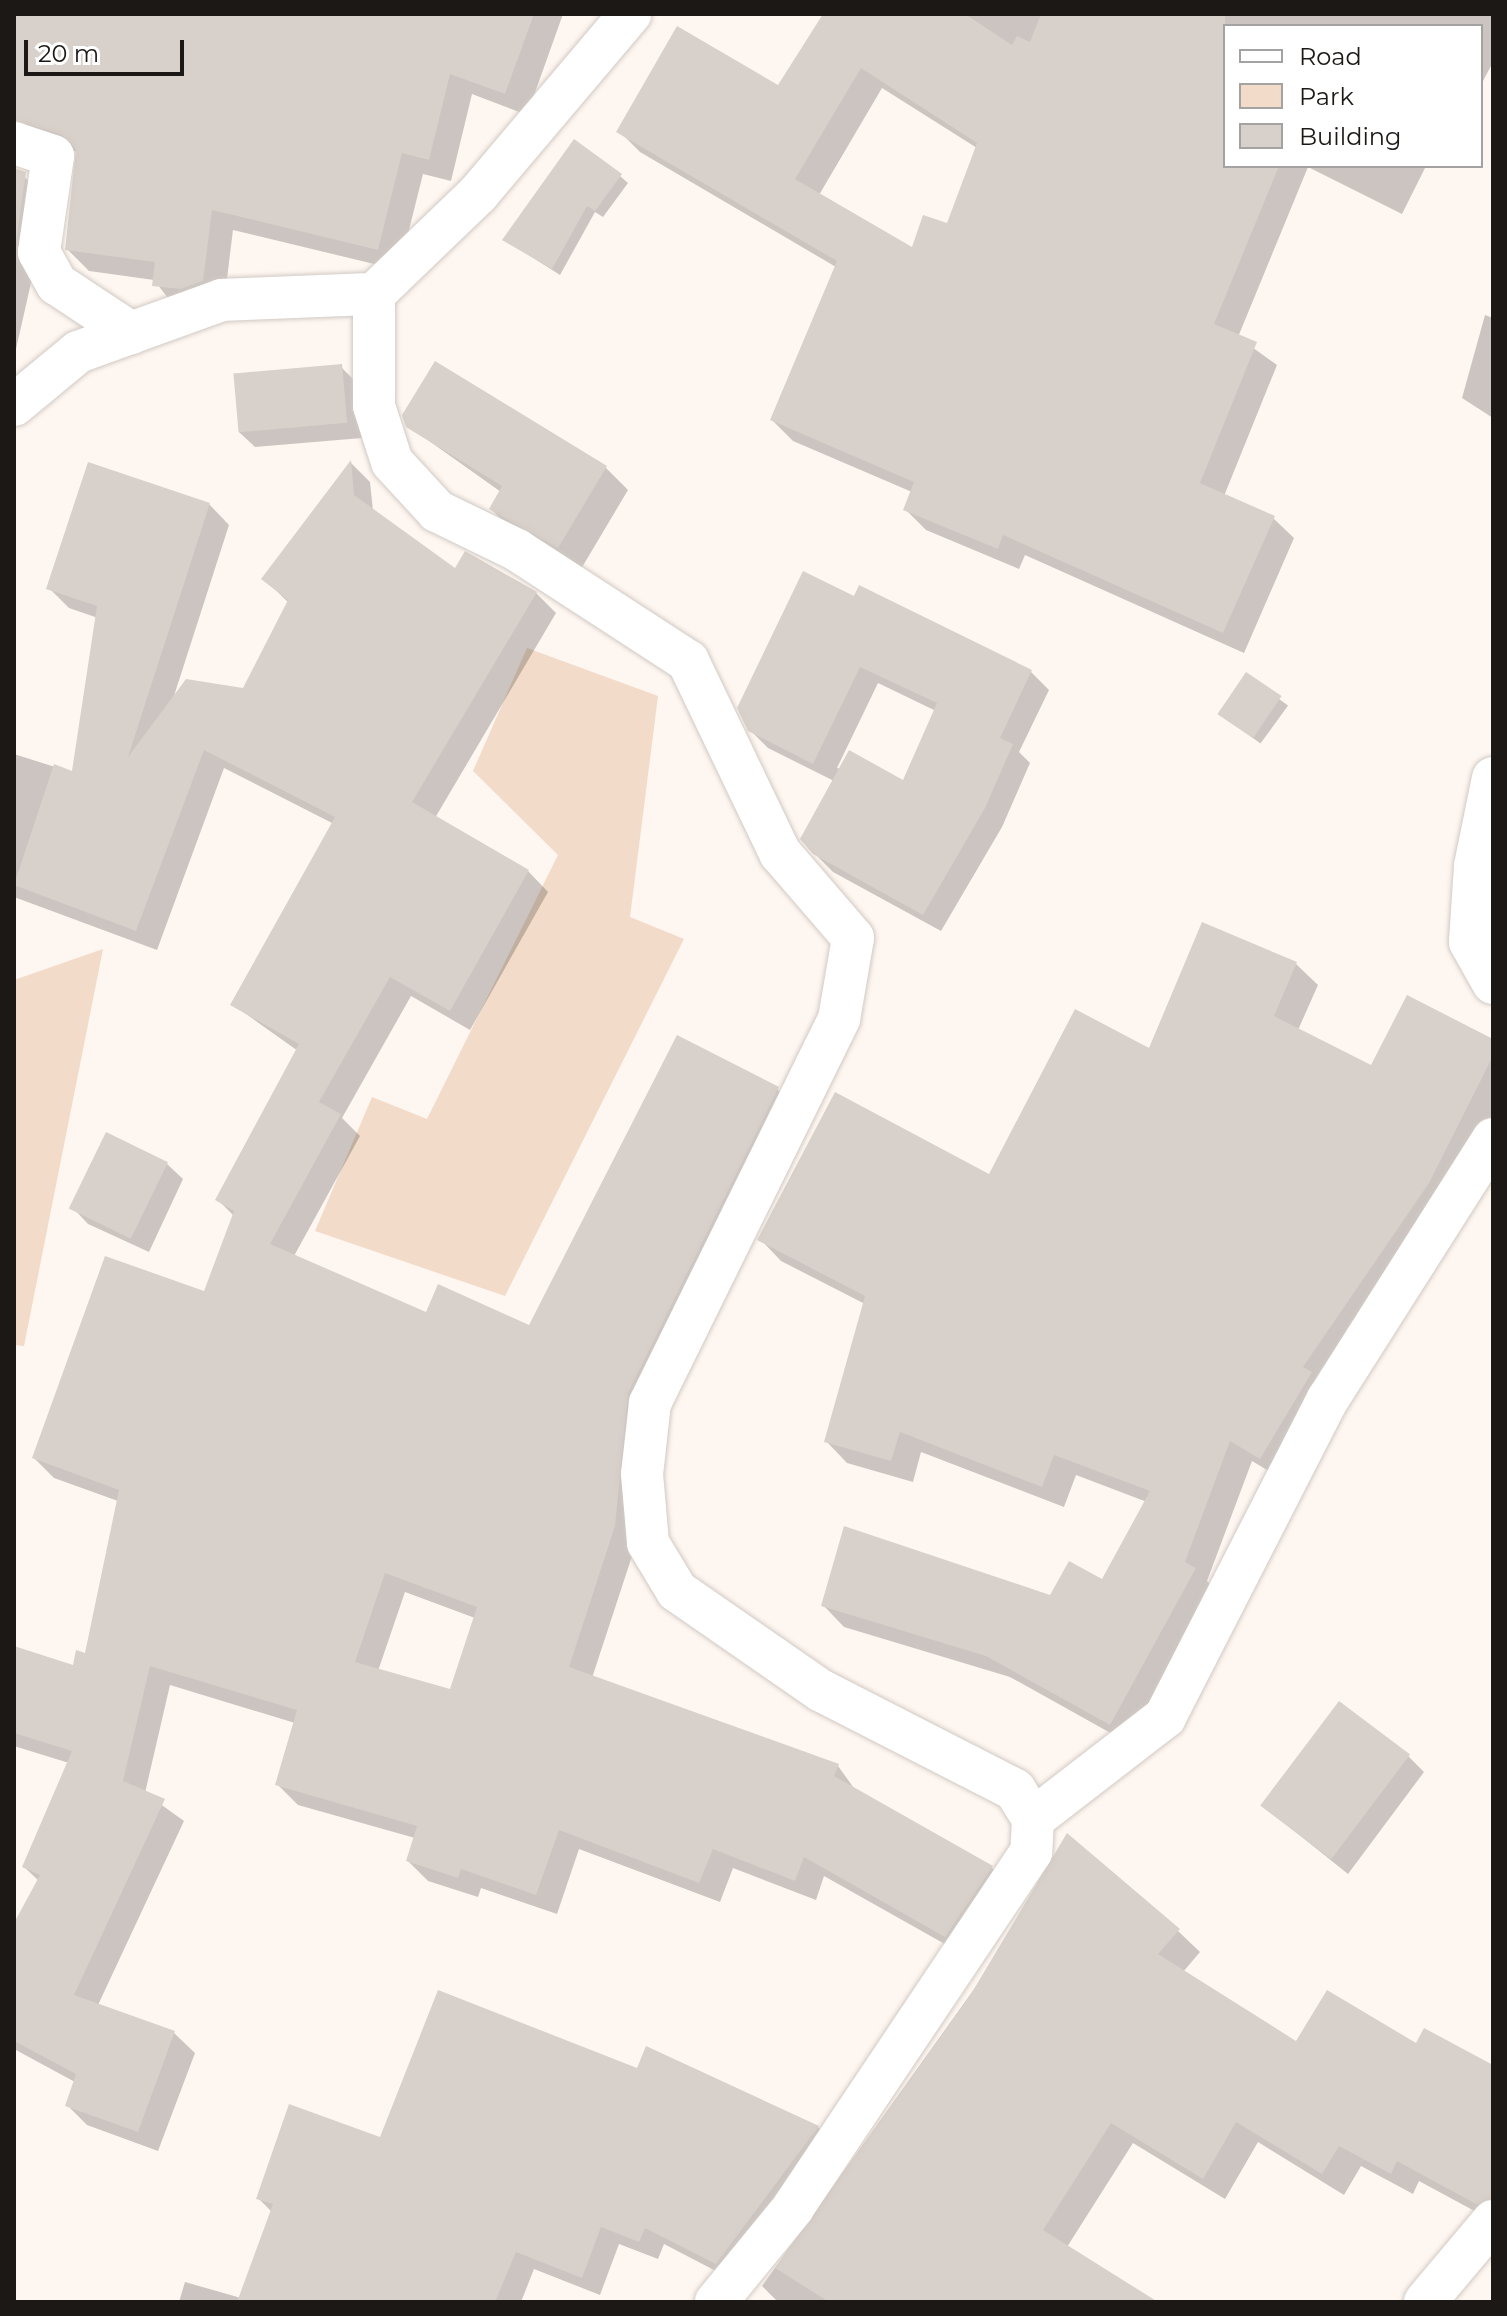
<!DOCTYPE html>
<style>
body{margin:0}
#map{position:relative;width:1507px;height:2316px;overflow:hidden;background:#fef6f0;font-family:Montserrat,sans-serif}
div>[style]{position:absolute}
.green>*{inset:0;background:#f2dbc8}
.shadow>*{inset:0;background:#0003;transform-origin:0 0}
.building>*{inset:0;background:#d8d0ca;transform-origin:0 0}
.roads{filter:drop-shadow(0 0 2px #d1c9c3) drop-shadow(0 0 2px #d1c9c3)}
.street>*{height:42px;margin:-21px;padding:0 21px;transform-origin:21px;border-radius:21px;background:#fff}
span{translate:-50% -50%;white-space:nowrap;text-align:center;line-height:1.15;-webkit-text-stroke:6px #fff;paint-order:stroke}
.frame{position:absolute;inset:0;border:16px solid #1b1816;pointer-events:none}
.legend{position:absolute;left:1223px;top:24px;width:260px;height:144px;box-sizing:border-box;background:#fff;border:2px solid #a4a3a2;margin:0;padding:10px 14px;list-style:none;font-size:24px;color:#1b1816}
.legend li{display:flex;align-items:center;gap:16px;height:40px}
.legend b{width:40px;border:2px solid #a4a3a2}
.scale{position:absolute;left:24px;top:40px;width:160px;height:36px;box-sizing:border-box;border:4px solid #1b1816;border-top:0;padding-left:10px;font-size:24px;line-height:28px;white-space:nowrap;color:#1b1816;-webkit-text-stroke:6px #fff;paint-order:stroke}
</style>
<div id="map">
<div class="green">
<div style="clip-path:polygon(527px 648px,658px 696px,630px 917px,684px 939px,505px 1296px,315px 1231px,372px 1097px,427px 1119px,558px 855px,473px 771px)"></div>
<div style="clip-path:polygon(103px 949px,24px 1346px,14px 1345px,14px 980px)"></div>
</div>
<div class="shadow">
<div style="clip-path:polygon(73px 14px,563px 14px,527px 115px,472px 94px,451px 181px,423px 174px,399px 270px,233px 230px,224px 303px,175px 307px,154px 280px,89px 271px,67px 249px,77px 152px,42px 141px,21px 120px)"></div>
<div style="clip-path:polygon(evenodd,826px 14px,1493px 14px,1493px 62px,1481px 85px,1481px 26px,1225px 26px,1225px 166px,1426px 166px,1402px 214px,1308px 167px,1238px 337px,1277px 365px,1224px 496px,1273px 518px,1294px 538px,1244px 653px,1025px 555px,1019px 569px,926px 530px,905px 509px,912px 492px,793px 441px,772px 420px,836px 267px,640px 152px,619px 131px,779px 88px,826px 14px,882px 88px,977px 148px,948px 226px,913px 250px,819px 195px,882px 88px)"></div>
<div style="clip-path:polygon(14px 136px,16px 170px,50px 199px,14px 358px)"></div>
<div style="clip-path:polygon(620px 176px,628px 183px,603px 217px,595px 212px,560px 275px,505px 240px)"></div>
<div style="clip-path:polygon(1485px 315px,1493px 318px,1493px 418px,1462px 398px)"></div>
<div style="clip-path:polygon(341px 367px,356px 382px,362px 438px,255px 447px,239px 432px)"></div>
<div style="clip-path:polygon(408px 426px,606px 468px,628px 490px,581px 569px,514px 532px,491px 509px,501px 492px)"></div>
<div style="clip-path:polygon(evenodd,351px 463px,370px 482px,373px 511px,456px 571px,536px 593px,556px 613px,435px 818px,528px 871px,548px 892px,470px 1030px,411px 996px,342px 1118px,360px 1136px,294px 1256px,427px 1314px,530px 1328px,777px 1089px,798px 1109px,648px 1414px,635px 1547px,592px 1678px,838px 1766px,856px 1791px,992px 1868px,1012px 1888px,966px 1956px,824px 1876px,816px 1900px,733px 1868px,720px 1902px,579px 1849px,557px 1914px,481px 1888px,478px 1897px,428px 1881px,408px 1861px,415px 1838px,298px 1805px,278px 1785px,295px 1723px,170px 1685px,145px 1793px,184px 1821px,98px 2005px,174px 2033px,195px 2053px,158px 2151px,87px 2125px,67px 2105px,75px 2082px,14px 2049px,14px 1928px,39px 1881px,24px 1867px,69px 1763px,14px 1746px,14px 1648px,74px 1667px,87px 1655px,118px 1501px,54px 1478px,34px 1458px,205px 1294px,234px 1216px,217px 1199px,298px 1051px,232px 1004px,334px 824px,224px 768px,157px 950px,14px 897px,14px 754px,74px 773px,98px 618px,69px 608px,49px 588px,209px 504px,229px 525px,173px 699px,244px 690px,289px 603px,264px 579px,351px 463px,405px 1592px,475px 1618px,451px 1692px,378px 1671px,405px 1592px)"></div>
<div style="clip-path:polygon(evenodd,860px 588px,1031px 672px,1049px 690px,1019px 752px,1030px 763px,1002px 827px,941px 931px,833px 872px,814px 853px,834px 781px,768px 748px,750px 730px,860px 588px,878px 683px,936px 711px,904px 783px,837px 768px,878px 683px)"></div>
<div style="left:1246px;top:675px;width:52px;height:47px;rotate:36deg"></div>
<div style="clip-path:polygon(1204px 925px,1296px 964px,1318px 985px,1298px 1030px,1372px 1068px,1493px 1041px,1493px 1120px,1282px 1479px,1252px 1461px,1207px 1581px,1217px 1591px,1132px 1745px,1010px 1677px,844px 1627px,823px 1605px,1051px 1598px,1103px 1582px,1147px 1502px,1076px 1475px,1064px 1507px,921px 1452px,913px 1482px,847px 1463px,826px 1441px,865px 1304px,781px 1261px,760px 1239px,990px 1177px,1150px 1051px)"></div>
<div style="clip-path:polygon(167px 1164px,183px 1179px,149px 1252px,88px 1224px,73px 1208px)"></div>
<div style="clip-path:polygon(1408px 1756px,1424px 1772px,1348px 1874px,1263px 1806px)"></div>
<div style="clip-path:polygon(1178px 1931px,1200px 1952px,1183px 1972px,1297px 2044px,1417px 2046px,1493px 2067px,1493px 2221px,1419px 2181px,1413px 2194px,1361px 2166px,1344px 2195px,1258px 2142px,1225px 2199px,1133px 2143px,1067px 2247px,1154px 2302px,778px 2302px,762px 2286px,992px 1964px)"></div>
<div style="clip-path:polygon(647px 2048px,818px 2127px,836px 2146px,735px 2281px,664px 2244px,658px 2259px,619px 2244px,600px 2295px,534px 2269px,521px 2302px,179px 2302px,185px 2282px,241px 2298px,272px 2212px,258px 2198px,381px 2139px,638px 2070px)"></div>
</div>
<div class="building">
<div style="clip-path:polygon(14px 14px,534px 14px,505px 94px,450px 74px,429px 160px,402px 153px,378px 250px,212px 210px,203px 281px,181px 289px,152px 286px,155px 262px,65px 250px,76px 149px,61px 134px,14px 120px)"></div>
<div style="clip-path:polygon(evenodd,823px 14px,965px 14px,1012px 45px,1017px 36px,1030px 42px,1041px 14px,1225px 14px,1225px 166px,1279px 166px,1214px 324px,1257px 342px,1200px 483px,1275px 516px,1223px 633px,1003px 535px,998px 549px,903px 510px,914px 482px,770px 420px,837px 261px,616px 132px,677px 26px,778px 85px,823px 14px,861px 68px,977px 143px,947px 223px,923px 215px,912px 247px,795px 179px,861px 68px)"></div>
<div style="clip-path:polygon(574px 139px,622px 174px,595px 211px,587px 206px,552px 269px,502px 240px)"></div>
<div style="clip-path:polygon(14px 168px,26px 172px,16px 243px,14px 243px)"></div>
<div style="clip-path:polygon(435px 361px,607px 466px,558px 548px,489px 509px,502px 486px,406px 427px,402px 415px)"></div>
<div style="left:342px;top:364px;width:59px;height:109px;rotate:85deg"></div>
<div style="clip-path:polygon(evenodd,351px 460px,354px 495px,455px 568px,465px 551px,537px 592px,412px 802px,529px 870px,450px 1011px,390px 977px,319px 1102px,341px 1114px,270px 1244px,426px 1312px,438px 1284px,529px 1325px,677px 1035px,779px 1087px,628px 1393px,615px 1526px,569px 1667px,839px 1764px,834px 1776px,993px 1866px,945px 1937px,804px 1857px,795px 1881px,713px 1849px,699px 1883px,559px 1830px,536px 1895px,461px 1869px,458px 1878px,406px 1861px,417px 1826px,275px 1785px,297px 1710px,150px 1666px,123px 1781px,165px 1799px,74px 1995px,175px 2031px,138px 2132px,65px 2106px,76px 2074px,14px 2041px,14px 1923px,40px 1875px,22px 1867px,72px 1751px,14px 1733px,14px 1646px,73px 1665px,76px 1650px,85px 1653px,119px 1490px,32px 1458px,105px 1256px,204px 1291px,234px 1211px,215px 1200px,299px 1044px,230px 1005px,335px 817px,204px 750px,136px 931px,14px 885px,54px 764px,72px 771px,97px 606px,46px 589px,88px 462px,210px 503px,128px 757px,186px 679px,243px 688px,288px 600px,261px 579px,351px 460px,385px 1573px,477px 1607px,450px 1689px,355px 1662px,385px 1573px)"></div>
<div style="clip-path:polygon(803px 571px,854px 596px,859px 585px,1032px 670px,1000px 738px,1013px 744px,985px 808px,923px 915px,813px 854px,800px 839px,849px 750px,903px 780px,937px 703px,860px 667px,813px 764px,748px 731px,737px 708px)"></div>
<div style="left:1246px;top:672px;width:43px;height:51px;rotate:34deg"></div>
<div style="clip-path:polygon(1202px 922px,1297px 962px,1274px 1016px,1371px 1065px,1407px 995px,1493px 1039px,1493px 1056px,1429px 1183px,1303px 1367px,1312px 1372px,1260px 1459px,1230px 1441px,1185px 1562px,1196px 1568px,1110px 1725px,986px 1656px,821px 1606px,844px 1526px,1050px 1595px,1069px 1561px,1102px 1579px,1150px 1491px,1054px 1455px,1042px 1487px,900px 1432px,891px 1461px,824px 1442px,865px 1296px,757px 1240px,835px 1092px,989px 1174px,1075px 1009px,1149px 1048px)"></div>
<div style="left:106px;top:1132px;width:69px;height:85px;rotate:26deg"></div>
<div style="left:1339px;top:1701px;width:89px;height:131px;rotate:37deg"></div>
<div style="clip-path:polygon(1067px 1833px,1180px 1929px,1158px 1954px,1296px 2041px,1327px 1990px,1416px 2043px,1424px 2028px,1493px 2065px,1493px 2198px,1476px 2204px,1397px 2161px,1391px 2174px,1339px 2146px,1322px 2174px,1236px 2122px,1203px 2179px,1111px 2123px,1043px 2230px,1158px 2302px,829px 2302px,775px 2268px,971px 1994px)"></div>
<div style="clip-path:polygon(438px 1990px,637px 2068px,646px 2046px,819px 2126px,716px 2264px,645px 2228px,639px 2242px,601px 2227px,582px 2278px,516px 2252px,495px 2302px,237px 2302px,273px 2204px,256px 2199px,289px 2104px,380px 2137px)"></div>
</div>
<div class="roads">
<div class="street">
<div style="left:14px;top:143px;width:41px;rotate:18.4deg"></div>
<div style="left:53px;top:156px;width:97px;rotate:98.3deg"></div>
<div style="left:39px;top:252px;width:37px;rotate:61deg"></div>
<div style="left:57px;top:284px;width:89px;rotate:33.5deg"></div>
<div style="left:374px;top:294px;width:112px;rotate:90deg"></div>
<div style="left:374px;top:406px;width:59px;rotate:72.2deg"></div>
<div style="left:392px;top:462px;width:67px;rotate:47.4deg"></div>
<div style="left:437px;top:511px;width:89px;rotate:26deg"></div>
<div style="left:517px;top:550px;width:204px;rotate:33deg"></div>
<div style="left:688px;top:661px;width:213px;rotate:64.4deg"></div>
<div style="left:780px;top:853px;width:112px;rotate:49.3deg"></div>
<div style="left:853px;top:938px;width:82px;rotate:99.8deg"></div>
<div style="left:839px;top:1019px;width:428px;rotate:116.2deg"></div>
<div style="left:650px;top:1403px;width:71px;rotate:96.4deg"></div>
<div style="left:642px;top:1474px;width:69px;rotate:85deg"></div>
<div style="left:648px;top:1543px;width:56px;rotate:58.9deg"></div>
<div style="left:677px;top:1591px;width:174px;rotate:34.7deg"></div>
<div style="left:820px;top:1690px;width:219px;rotate:27.1deg"></div>
<div style="left:1015px;top:1790px;width:34px;rotate:58deg"></div>
<div style="left:1033px;top:1819px;width:33px;rotate:93deg"></div>
<div style="left:1031px;top:1852px;width:428px;rotate:123.8deg"></div>
<div style="left:793px;top:2208px;width:122px;rotate:129.3deg"></div>
<div style="left:14px;top:405px;width:83px;rotate:-39.6deg"></div>
<div style="left:78px;top:352px;width:153px;rotate:-19.9deg"></div>
<div style="left:222px;top:300px;width:152px;rotate:-2.3deg"></div>
<div style="left:374px;top:294px;width:144px;rotate:-43.9deg"></div>
<div style="left:478px;top:194px;width:236px;rotate:-49.8deg"></div>
<div style="left:1493px;top:778px;width:90px;rotate:101.6deg"></div>
<div style="left:1475px;top:866px;width:76px;rotate:93.8deg"></div>
<div style="left:1470px;top:942px;width:47px;rotate:60.7deg"></div>
<div style="left:1033px;top:1819px;width:167px;rotate:-37.7deg"></div>
<div style="left:1165px;top:1717px;width:357px;rotate:-62.9deg"></div>
<div style="left:1328px;top:1399px;width:308px;rotate:-57.6deg"></div>
<div style="left:1425px;top:2302px;width:106px;rotate:-50deg"></div>
</div>
</div>
<div class="frame"></div>
<ul class="legend">
<li><b style="height:10px;background:#fff"></b>Road</li>
<li><b style="height:22px;background:#f2dbc8"></b>Park</li>
<li><b style="height:22px;background:#d8d0ca"></b>Building</li>
</ul>
<div class="scale">20 m</div>
</div>
